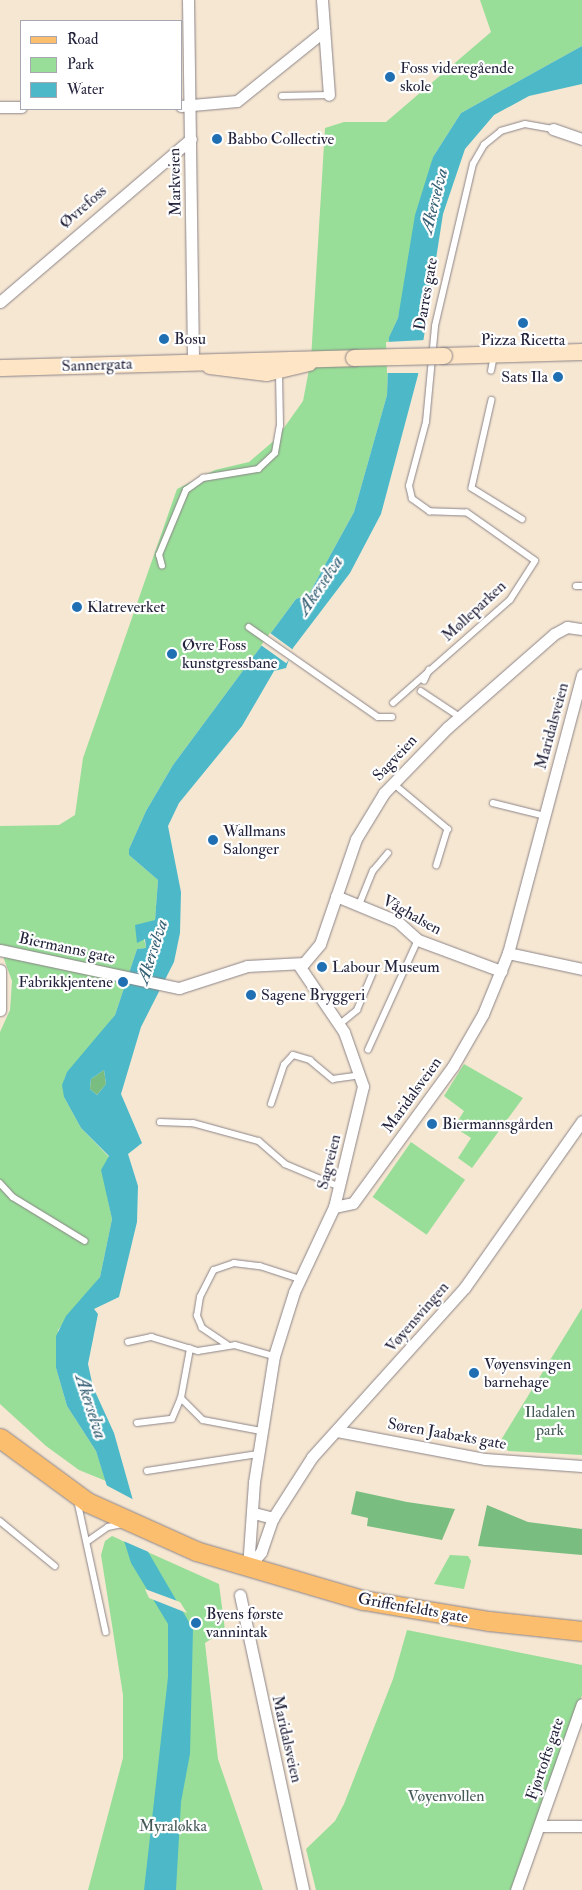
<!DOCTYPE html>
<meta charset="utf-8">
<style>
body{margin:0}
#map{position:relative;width:582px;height:1890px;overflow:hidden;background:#f6e7d3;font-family:"IM FELL Double Pica",serif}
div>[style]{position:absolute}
.green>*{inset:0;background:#98de98;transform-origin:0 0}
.forest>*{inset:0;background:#7abd80}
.water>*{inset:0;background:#4db9c8}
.pier>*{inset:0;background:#f6e7d3;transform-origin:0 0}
.roads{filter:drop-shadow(0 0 1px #8c8487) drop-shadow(0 0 1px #8c8487)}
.lane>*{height:5.5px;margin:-2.75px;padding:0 2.75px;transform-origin:2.75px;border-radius:2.75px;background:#fff}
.street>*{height:11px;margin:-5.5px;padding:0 5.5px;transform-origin:5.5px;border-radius:5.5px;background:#fff}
.secondary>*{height:16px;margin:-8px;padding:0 8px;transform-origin:8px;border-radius:8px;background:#fde5c5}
.primary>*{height:19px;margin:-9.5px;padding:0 9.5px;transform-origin:9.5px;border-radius:9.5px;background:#fbbd6e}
.bridges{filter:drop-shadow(0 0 1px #8c8487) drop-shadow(0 0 1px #8c8487)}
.secondary-bridge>*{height:16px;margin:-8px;padding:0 8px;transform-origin:8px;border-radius:8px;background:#fde5c5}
.dots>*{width:14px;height:14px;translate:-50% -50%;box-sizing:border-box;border:2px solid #fff;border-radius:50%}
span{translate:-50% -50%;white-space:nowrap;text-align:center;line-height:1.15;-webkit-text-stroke:4.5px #fff;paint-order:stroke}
.poi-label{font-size:16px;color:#22223b}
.left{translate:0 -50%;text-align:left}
.right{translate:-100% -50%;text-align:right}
.street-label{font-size:16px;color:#22223b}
.park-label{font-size:16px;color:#455a57}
.water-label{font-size:18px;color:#335e73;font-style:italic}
.legend{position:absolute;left:20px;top:20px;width:162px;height:90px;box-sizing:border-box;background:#fff;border:1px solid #a7a7b1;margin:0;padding:6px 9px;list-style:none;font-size:15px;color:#22223b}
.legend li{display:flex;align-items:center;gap:10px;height:25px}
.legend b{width:25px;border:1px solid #a7a7b1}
</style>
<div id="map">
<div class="green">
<div style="clip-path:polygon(480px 0,582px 0,582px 46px,461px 113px,433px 157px,398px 318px,389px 337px,387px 395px,354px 512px,309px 594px,296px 599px,173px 765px,146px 811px,129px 849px,129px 855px,158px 880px,155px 920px,144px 939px,146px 948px,137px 949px,115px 1015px,64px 1079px,64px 1097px,81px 1128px,109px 1157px,103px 1175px,112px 1219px,100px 1277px,58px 1330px,56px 1368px,67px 1406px,96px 1451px,106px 1481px,79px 1470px,46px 1446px,0 1404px,0 1032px,10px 1010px,12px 981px,0 948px,0 826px,59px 825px,75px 815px,83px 758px,177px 489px,215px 470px,249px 462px,276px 439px,303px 401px,311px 359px,325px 128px,344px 122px,386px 122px,491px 32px)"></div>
<div style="clip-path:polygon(464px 1064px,523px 1098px,472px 1168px,458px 1158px,471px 1138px,454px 1127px,464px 1111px,444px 1096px)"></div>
<div style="left:411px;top:1142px;width:66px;height:67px;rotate:35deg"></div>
<div style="clip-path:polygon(582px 1308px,582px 1455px,508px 1451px,501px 1440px)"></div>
<div style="clip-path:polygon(112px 1536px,219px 1584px,225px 1630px,205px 1643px,218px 1759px,263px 1890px,88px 1890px,123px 1758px,123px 1695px,101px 1555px,105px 1541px)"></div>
<div style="clip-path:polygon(450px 1555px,468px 1556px,471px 1561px,464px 1589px,434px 1584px)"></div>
<div style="clip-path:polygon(407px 1630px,582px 1665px,582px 1695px,511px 1890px,316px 1890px,306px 1849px,335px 1821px,344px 1804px,393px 1679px)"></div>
</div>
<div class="forest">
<div style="clip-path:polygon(104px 1070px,106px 1084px,97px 1095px,90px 1089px,91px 1079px)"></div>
<div style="clip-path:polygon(356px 1491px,407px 1502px,455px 1509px,442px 1540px,367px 1526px,368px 1518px,351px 1514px)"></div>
<div style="clip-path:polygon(487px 1505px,528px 1522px,582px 1529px,582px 1555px,478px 1546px)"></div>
</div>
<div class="water">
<div style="clip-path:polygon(evenodd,582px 46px,582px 84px,529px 96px,494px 115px,465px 149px,443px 214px,418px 375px,381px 514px,350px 573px,293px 648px,286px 668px,274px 671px,242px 726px,179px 803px,168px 826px,181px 892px,180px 933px,174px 962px,141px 1027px,121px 1094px,142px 1143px,128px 1154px,138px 1186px,137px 1222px,119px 1297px,94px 1309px,98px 1314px,88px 1364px,93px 1387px,114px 1433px,147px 1550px,193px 1629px,190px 1754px,181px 1802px,176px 1890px,144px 1890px,168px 1677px,168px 1624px,131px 1563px,96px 1451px,67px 1406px,56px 1368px,56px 1336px,66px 1316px,100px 1277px,112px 1219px,101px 1170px,109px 1156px,81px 1128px,64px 1097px,62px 1085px,67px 1072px,115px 1015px,137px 949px,146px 948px,145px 939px,137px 943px,135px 925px,155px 920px,158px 880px,129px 855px,129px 849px,146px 811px,173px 765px,296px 599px,309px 594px,354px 512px,387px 395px,389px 337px,398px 318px,415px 215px,433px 157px,461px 113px,582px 46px,104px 1070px,106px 1084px,97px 1095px,90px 1089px,91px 1079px,104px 1070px)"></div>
</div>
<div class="pier">
<div style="clip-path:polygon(425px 340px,420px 373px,387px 373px,386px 342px)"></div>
<div style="left:270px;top:633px;width:31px;height:15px;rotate:36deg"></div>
<div style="clip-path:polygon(104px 1484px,136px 1501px,151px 1553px,121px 1540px)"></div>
<div style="clip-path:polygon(145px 1589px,180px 1602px,187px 1613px,149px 1598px)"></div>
</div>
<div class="roads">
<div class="lane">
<div style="left:282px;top:96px;width:47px;rotate:-1.2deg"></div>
<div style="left:491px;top:371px;width:15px;rotate:-79deg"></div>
<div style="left:492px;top:400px;width:90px;rotate:102.8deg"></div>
<div style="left:472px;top:488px;width:59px;rotate:31.8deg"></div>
<div style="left:162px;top:566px;width:11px;rotate:-105deg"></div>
<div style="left:159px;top:555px;width:70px;rotate:-67.4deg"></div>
<div style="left:186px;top:490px;width:21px;rotate:-35deg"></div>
<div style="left:203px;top:478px;width:56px;rotate:-9.3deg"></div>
<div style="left:258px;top:469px;width:23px;rotate:-43deg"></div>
<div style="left:275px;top:453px;width:27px;rotate:-80deg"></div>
<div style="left:280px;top:426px;width:54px;rotate:-91.1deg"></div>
<div style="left:576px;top:586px;width:6px"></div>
<div style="left:249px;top:627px;width:157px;rotate:34.9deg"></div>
<div style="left:378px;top:717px;width:14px"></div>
<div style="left:424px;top:681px;width:12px;rotate:-66deg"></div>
<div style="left:421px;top:691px;width:47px;rotate:33.7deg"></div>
<div style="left:393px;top:703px;width:156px;rotate:-41.4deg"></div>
<div style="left:510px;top:600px;width:46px;rotate:-57.3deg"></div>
<div style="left:535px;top:561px;width:83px;rotate:-144.8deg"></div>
<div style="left:467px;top:513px;width:37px;rotate:-178deg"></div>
<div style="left:430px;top:512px;width:22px;rotate:-144deg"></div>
<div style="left:412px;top:499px;width:13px;rotate:-103deg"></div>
<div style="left:409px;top:486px;width:66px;rotate:-75.1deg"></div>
<div style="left:426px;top:422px;width:96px;rotate:-84.6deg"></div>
<div style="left:435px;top:326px;width:166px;rotate:-76.8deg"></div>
<div style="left:473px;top:164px;width:22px;rotate:-60deg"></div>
<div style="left:484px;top:145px;width:22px;rotate:-39deg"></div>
<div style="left:501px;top:131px;width:25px;rotate:-16deg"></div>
<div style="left:525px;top:124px;width:28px;rotate:10deg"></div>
<div style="left:393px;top:783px;width:72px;rotate:39.9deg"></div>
<div style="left:448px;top:829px;width:38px;rotate:107deg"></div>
<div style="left:493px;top:803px;width:54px;rotate:14deg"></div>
<div style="left:359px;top:905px;width:37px;rotate:-68deg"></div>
<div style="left:373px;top:871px;width:23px;rotate:-50deg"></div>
<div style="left:340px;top:1024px;width:22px;rotate:-39deg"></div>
<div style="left:357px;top:1010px;width:39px;rotate:-67deg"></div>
<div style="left:368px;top:1050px;width:121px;rotate:-65.6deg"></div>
<div style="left:271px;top:1104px;width:41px;rotate:-71.6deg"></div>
<div style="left:284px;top:1065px;width:13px;rotate:-48deg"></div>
<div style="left:293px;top:1055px;width:18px;rotate:16deg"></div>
<div style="left:310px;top:1060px;width:30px;rotate:40deg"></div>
<div style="left:333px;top:1079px;width:27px;rotate:-8deg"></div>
<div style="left:160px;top:1122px;width:33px;rotate:2deg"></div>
<div style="left:193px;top:1123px;width:68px;rotate:15.3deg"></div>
<div style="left:259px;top:1141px;width:35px;rotate:41deg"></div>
<div style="left:285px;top:1164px;width:60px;rotate:22.7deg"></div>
<div style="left:0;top:1183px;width:19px;rotate:47deg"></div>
<div style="left:13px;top:1197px;width:84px;rotate:31.4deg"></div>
<div style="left:128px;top:1342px;width:24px;rotate:-12deg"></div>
<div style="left:151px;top:1337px;width:49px;rotate:16.6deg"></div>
<div style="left:198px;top:1351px;width:37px;rotate:-9deg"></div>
<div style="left:235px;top:1345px;width:41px;rotate:15.8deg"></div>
<div style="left:227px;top:1345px;width:30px;rotate:-146deg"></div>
<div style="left:202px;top:1328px;width:13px;rotate:-113deg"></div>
<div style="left:197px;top:1316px;width:19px;rotate:-81deg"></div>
<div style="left:200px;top:1297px;width:30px;rotate:-63deg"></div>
<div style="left:214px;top:1270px;width:21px;rotate:-19deg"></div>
<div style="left:234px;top:1263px;width:26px;rotate:7deg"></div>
<div style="left:260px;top:1266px;width:42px;rotate:18deg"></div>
<div style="left:181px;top:1398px;width:31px;rotate:45deg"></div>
<div style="left:203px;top:1420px;width:59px;rotate:10.7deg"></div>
<div style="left:137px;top:1423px;width:35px;rotate:-7deg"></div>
<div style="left:172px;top:1419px;width:23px;rotate:-67deg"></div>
<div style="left:181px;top:1398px;width:50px;rotate:-79.6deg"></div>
<div style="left:147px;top:1471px;width:112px;rotate:-8.7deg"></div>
<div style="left:78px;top:1502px;width:133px;rotate:77.8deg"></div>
<div style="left:0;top:1521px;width:71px;rotate:39.3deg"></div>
<div style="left:88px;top:1541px;width:24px;rotate:-35deg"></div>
<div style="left:108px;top:1527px;width:14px;rotate:-12deg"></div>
</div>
<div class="street">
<div style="left:188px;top:0;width:363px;rotate:89.2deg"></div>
<div style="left:322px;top:0;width:95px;rotate:85.8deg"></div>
<div style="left:181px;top:106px;width:56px;rotate:-5.1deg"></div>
<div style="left:237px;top:101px;width:112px;rotate:-38.8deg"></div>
<div style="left:0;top:107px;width:21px"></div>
<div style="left:553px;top:129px;width:31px;rotate:19deg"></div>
<div style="left:0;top:302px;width:251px;rotate:-40.5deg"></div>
<div style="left:336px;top:896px;width:66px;rotate:22.3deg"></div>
<div style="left:397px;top:921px;width:28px;rotate:42deg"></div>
<div style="left:418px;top:940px;width:89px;rotate:20.5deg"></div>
<div style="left:0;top:950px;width:183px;rotate:12deg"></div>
<div style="left:179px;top:988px;width:71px;rotate:-17.9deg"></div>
<div style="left:247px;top:966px;width:57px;rotate:-3deg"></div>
<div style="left:304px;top:963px;width:25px;rotate:-50deg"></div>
<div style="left:320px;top:944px;width:111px;rotate:-71.1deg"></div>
<div style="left:356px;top:839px;width:54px;rotate:-58.7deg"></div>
<div style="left:384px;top:793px;width:91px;rotate:-45.9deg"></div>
<div style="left:447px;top:728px;width:142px;rotate:-41.3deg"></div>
<div style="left:554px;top:634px;width:15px;rotate:-28deg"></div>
<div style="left:567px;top:627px;width:15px;rotate:8deg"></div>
<div style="left:508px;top:953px;width:76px;rotate:12.2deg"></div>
<div style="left:0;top:970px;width:40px;rotate:90deg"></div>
<div style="left:334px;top:1207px;width:19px;rotate:-12deg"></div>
<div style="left:353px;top:1203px;width:170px;rotate:-53.9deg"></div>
<div style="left:453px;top:1066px;width:60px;rotate:-60deg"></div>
<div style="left:483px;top:1014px;width:66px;rotate:-67.7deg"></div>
<div style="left:508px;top:953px;width:288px;rotate:-75.1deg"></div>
<div style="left:337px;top:1431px;width:151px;rotate:10.7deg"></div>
<div style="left:485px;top:1459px;width:97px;rotate:4.1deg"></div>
<div style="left:254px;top:1513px;width:20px;rotate:15deg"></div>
<div style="left:273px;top:1518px;width:72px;rotate:-57.4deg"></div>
<div style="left:312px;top:1457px;width:229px;rotate:-48deg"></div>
<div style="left:465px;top:1287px;width:203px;rotate:-54.8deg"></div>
<div style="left:248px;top:1568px;width:86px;rotate:-86deg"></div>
<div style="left:254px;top:1482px;width:128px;rotate:-81deg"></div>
<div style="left:274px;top:1356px;width:67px;rotate:-72.6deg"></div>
<div style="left:294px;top:1292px;width:94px;rotate:-64.8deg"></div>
<div style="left:334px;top:1207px;width:124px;rotate:-76.5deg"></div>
<div style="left:363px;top:1086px;width:57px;rotate:-109.4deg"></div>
<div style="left:344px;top:1032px;width:82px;rotate:-124.1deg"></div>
<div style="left:248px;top:1568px;width:21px;rotate:-51deg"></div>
<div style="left:261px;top:1552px;width:36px;rotate:-71deg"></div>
<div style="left:240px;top:1595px;width:302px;rotate:77.9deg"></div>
<div style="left:539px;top:1826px;width:43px"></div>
<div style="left:516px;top:1890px;width:197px;rotate:-70.5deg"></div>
</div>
<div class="secondary">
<div style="left:444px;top:356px;width:138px;rotate:-1.7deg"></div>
<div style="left:210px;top:366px;width:57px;rotate:7deg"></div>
<div style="left:267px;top:373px;width:43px;rotate:-13.4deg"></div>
<div style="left:0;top:368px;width:354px;rotate:-1.6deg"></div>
</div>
<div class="primary">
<div style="left:0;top:1438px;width:108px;rotate:36.3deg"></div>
<div style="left:87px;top:1502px;width:120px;rotate:24.2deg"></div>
<div style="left:196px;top:1551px;width:174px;rotate:16.4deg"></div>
<div style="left:363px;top:1600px;width:128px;rotate:9.5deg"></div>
<div style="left:489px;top:1621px;width:94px;rotate:6.1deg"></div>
</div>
</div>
<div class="bridges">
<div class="secondary-bridge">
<div style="left:354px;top:358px;width:90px;rotate:-1.3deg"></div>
</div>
</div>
<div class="dots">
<div style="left:390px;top:77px;background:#1f6fb2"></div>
<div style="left:217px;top:139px;background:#1f6fb2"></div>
<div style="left:523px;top:323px;background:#1f6fb2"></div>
<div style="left:164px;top:339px;background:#1f6fb2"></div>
<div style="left:558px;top:377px;background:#1f6fb2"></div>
<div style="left:77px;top:607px;background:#1f6fb2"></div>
<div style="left:172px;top:654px;background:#1f6fb2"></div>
<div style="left:213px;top:840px;background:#1f6fb2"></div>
<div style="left:322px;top:967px;background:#1f6fb2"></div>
<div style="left:123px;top:982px;background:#1f6fb2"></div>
<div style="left:251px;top:995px;background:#1f6fb2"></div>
<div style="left:432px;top:1124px;background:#1f6fb2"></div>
<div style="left:474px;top:1373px;background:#1f6fb2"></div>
<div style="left:196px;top:1623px;background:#1f6fb2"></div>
</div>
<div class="poi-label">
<span class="left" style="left:400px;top:77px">Foss videregående<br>skole</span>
<span class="left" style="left:227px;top:139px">Babbo Collective</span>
<span class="left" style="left:174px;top:339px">Bosu</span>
<span style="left:523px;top:340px">Pizza Ricetta</span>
<span class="right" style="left:548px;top:377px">Sats Ila</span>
<span class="left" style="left:87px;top:607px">Klatreverket</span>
<span class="left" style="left:182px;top:654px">Øvre Foss<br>kunstgressbane</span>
<span class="left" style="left:223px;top:840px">Wallmans<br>Salonger</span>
<span class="left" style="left:332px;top:967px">Labour Museum</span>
<span class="right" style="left:113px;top:982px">Fabrikkjentene</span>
<span class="left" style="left:261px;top:995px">Sagene Bryggeri</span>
<span class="left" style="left:442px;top:1124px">Biermannsgården</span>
<span class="left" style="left:484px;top:1373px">Vøyensvingen<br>barnehage</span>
<span class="left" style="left:206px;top:1623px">Byens første<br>vannintak</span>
</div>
<div class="street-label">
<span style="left:175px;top:182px;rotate:-91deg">Markveien</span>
<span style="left:83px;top:207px;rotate:-41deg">Øvrefoss</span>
<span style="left:426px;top:294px;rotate:-80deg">Darres gate</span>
<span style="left:97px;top:365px;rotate:-2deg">Sannergata</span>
<span style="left:474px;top:611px;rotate:-43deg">Mølleparken</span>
<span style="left:552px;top:726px;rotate:-75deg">Maridalsveien</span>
<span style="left:395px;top:758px;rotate:-47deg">Sagveien</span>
<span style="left:412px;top:915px;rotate:29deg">Våghalsen</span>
<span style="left:67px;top:948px;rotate:12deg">Biermanns gate</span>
<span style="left:412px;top:1095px;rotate:-54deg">Maridalsveien</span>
<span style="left:329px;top:1162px;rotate:-76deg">Sagveien</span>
<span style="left:417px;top:1317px;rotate:-49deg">Vøyensvingen</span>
<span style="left:447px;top:1434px;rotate:10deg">Søren Jaabæks gate</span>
<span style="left:413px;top:1608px;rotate:10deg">Griffenfeldts gate</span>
<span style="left:287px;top:1739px;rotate:77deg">Maridalsveien</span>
<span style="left:545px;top:1759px;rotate:-71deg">Fjørtofts gate</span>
</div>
<div class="park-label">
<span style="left:550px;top:1421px">Iladalen<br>park</span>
<span style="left:446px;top:1796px">Vøyenvollen</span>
<span style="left:173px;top:1826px">Myraløkka</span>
</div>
<div class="water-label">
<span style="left:435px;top:201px;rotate:-76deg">Akerselva</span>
<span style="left:321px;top:586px;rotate:-56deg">Akerselva</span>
<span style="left:153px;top:952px;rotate:-72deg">Akerselva</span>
<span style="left:90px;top:1407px;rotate:72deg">Akerselva</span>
</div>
<ul class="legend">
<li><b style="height:6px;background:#fbbd6e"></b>Road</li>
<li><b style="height:14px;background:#98de98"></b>Park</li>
<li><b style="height:14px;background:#4db9c8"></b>Water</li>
</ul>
</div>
